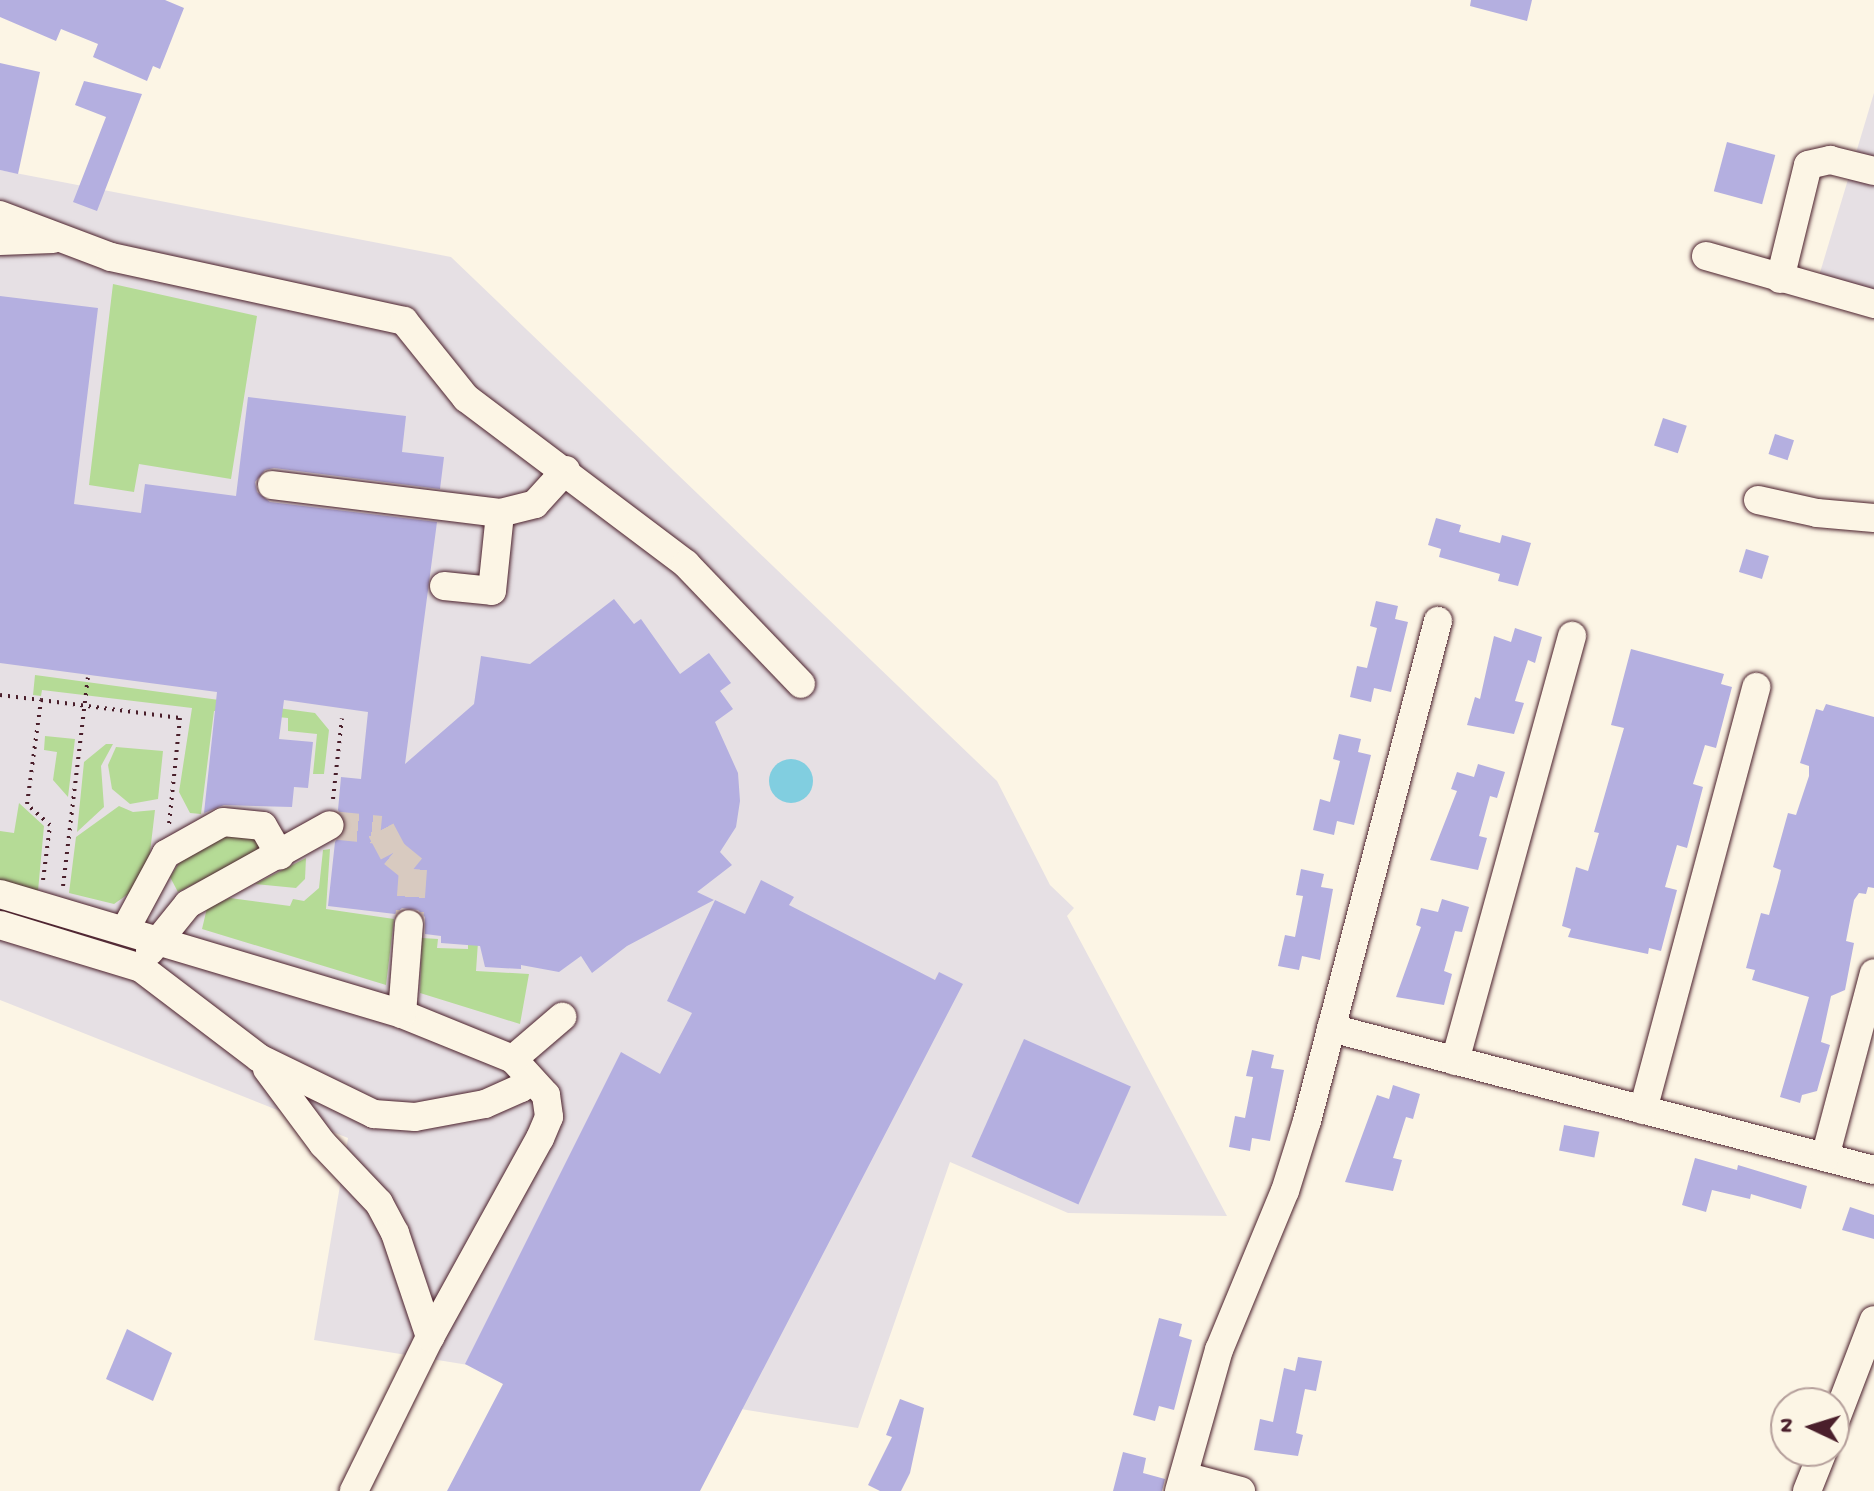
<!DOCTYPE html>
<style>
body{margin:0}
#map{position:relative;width:1874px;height:1491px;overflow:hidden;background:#fcf5e5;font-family:"Gochi Hand",sans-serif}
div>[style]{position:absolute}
.built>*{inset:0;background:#e6e0e4}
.green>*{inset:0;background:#b5db96}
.water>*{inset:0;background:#81cee0}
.round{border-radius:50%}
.building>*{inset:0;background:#b4afe0;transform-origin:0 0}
.minor-tunnel>*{height:28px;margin-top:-14px;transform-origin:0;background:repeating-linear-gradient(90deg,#d8cac0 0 28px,transparent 0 42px)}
.path>*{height:4px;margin-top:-2px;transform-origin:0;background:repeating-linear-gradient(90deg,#4a1f2b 0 2px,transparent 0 8px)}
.roads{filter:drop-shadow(0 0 2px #4a1f2b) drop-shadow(0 0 2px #4a1f2b)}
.minor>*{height:28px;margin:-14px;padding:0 14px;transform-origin:14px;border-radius:14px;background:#fcf5e5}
span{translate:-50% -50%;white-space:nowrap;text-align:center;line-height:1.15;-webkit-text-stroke:6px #fcf5e5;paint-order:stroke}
.north{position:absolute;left:1770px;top:1387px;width:80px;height:80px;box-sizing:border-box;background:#fcf5e5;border:2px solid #b59f9b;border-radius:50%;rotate:274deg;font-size:22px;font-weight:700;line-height:32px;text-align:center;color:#4a1f2b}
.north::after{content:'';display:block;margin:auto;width:28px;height:36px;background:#4a1f2b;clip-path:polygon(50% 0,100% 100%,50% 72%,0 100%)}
</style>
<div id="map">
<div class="built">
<div style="clip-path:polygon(1874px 93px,1874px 290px,1819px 276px)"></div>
<div style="clip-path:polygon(0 170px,451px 257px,997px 781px,1050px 885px,1074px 908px,1067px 916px,1227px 1216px,1068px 1213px,950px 1162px,858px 1428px,314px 1340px,348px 1138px,0 1000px)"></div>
</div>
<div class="green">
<div style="clip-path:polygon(113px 284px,257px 316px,231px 479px,139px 464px,134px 492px,89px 485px)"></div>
<div style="clip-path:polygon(35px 675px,315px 713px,329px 730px,324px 774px,313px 774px,317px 734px,288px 731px,288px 718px,214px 711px,201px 814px,190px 813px,179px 792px,192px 708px,42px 690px,41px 696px,33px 695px)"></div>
<div style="clip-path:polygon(45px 736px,75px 739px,68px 797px,53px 780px,57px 752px,44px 750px)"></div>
<div style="clip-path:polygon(106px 744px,113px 744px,101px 766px,104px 807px,77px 832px,84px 762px)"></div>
<div style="clip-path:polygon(116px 747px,163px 751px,158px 799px,130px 804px,112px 789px,108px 765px)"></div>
<div style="clip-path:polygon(19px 803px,44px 826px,38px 891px,0 880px,0 831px,14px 833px)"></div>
<div style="clip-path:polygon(119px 806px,133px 812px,155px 810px,149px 861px,131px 892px,114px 904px,69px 893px,76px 837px)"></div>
<div style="clip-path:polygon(226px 834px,255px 836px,264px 849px,178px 892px,170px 877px,183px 857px)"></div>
<div style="clip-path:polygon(330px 849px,326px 909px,394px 919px,386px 985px,202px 929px,207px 908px,230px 898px,290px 906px,293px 899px,304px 901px,319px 888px,323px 850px)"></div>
<div style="clip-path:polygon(306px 858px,305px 879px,296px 888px,255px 884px)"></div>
<div style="clip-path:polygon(422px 938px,438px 939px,437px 948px,468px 949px,468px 941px,478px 942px,476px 971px,529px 974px,520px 1024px,420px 993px)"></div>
</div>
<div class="water">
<div class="round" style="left:769px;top:759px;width:44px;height:44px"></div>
</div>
<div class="building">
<div style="clip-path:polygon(0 0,165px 0,184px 8px,160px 69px,153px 66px,147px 81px,93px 57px,98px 44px,61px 29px,56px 41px,0 17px)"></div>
<div style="clip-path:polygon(1471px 0,1532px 0,1527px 21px,1470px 6px)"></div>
<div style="clip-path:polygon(0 63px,40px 72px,18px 174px,0 170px)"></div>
<div style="clip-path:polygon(84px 81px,142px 94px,97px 211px,73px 202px,106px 117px,75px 105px)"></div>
<div style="left:1727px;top:142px;width:50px;height:51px;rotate:15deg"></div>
<div style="clip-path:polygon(0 296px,98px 308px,74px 504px,141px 513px,145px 484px,236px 496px,248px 397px,406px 416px,402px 452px,444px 457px,440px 489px,274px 468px,265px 470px,255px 482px,257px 492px,270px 502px,437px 522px,405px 764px,474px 704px,481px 656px,530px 664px,614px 599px,634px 624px,641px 619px,680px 674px,709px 653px,731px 683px,720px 691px,733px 709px,715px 722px,738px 773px,740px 801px,736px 827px,720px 852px,732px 865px,697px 892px,714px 900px,627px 946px,592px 973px,581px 956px,559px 972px,521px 965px,521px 969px,485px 967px,480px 946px,441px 943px,441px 936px,425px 934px,425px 917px,418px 910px,402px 908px,395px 914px,328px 906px,335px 842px,347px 826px,338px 810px,341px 777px,361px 779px,368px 712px,284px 700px,279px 739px,313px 742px,308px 788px,294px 787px,292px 807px,224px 805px,204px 813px,217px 692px,0 663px)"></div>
<div style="left:1663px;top:418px;width:25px;height:29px;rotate:18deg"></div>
<div style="left:1775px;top:434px;width:20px;height:21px;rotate:18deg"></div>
<div style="clip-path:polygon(1436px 518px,1461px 525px,1459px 532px,1500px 543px,1502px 535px,1531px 543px,1518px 586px,1498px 581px,1500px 574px,1439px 557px,1441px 549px,1428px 545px)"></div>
<div style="left:1746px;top:549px;width:24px;height:24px;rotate:17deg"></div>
<div style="clip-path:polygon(1376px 601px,1398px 606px,1395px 619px,1408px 622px,1391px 692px,1374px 688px,1371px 702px,1350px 697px,1357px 666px,1367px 668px,1377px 628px,1370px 626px)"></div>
<div style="clip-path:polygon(1515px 628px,1542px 637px,1535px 663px,1528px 660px,1515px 701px,1524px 703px,1514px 734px,1467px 725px,1475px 697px,1480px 699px,1494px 636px,1511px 642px)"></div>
<div style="clip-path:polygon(1631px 649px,1724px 674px,1721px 684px,1732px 687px,1716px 748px,1705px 745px,1693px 784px,1703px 787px,1687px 848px,1677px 845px,1665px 887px,1677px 890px,1661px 951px,1649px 948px,1648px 954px,1568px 937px,1571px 929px,1562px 926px,1576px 867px,1588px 871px,1599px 833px,1594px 832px,1624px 728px,1611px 725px)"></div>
<div style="clip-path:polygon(1826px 704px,1874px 717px,1874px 888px,1868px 887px,1866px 894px,1859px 893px,1854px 900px,1846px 941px,1854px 943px,1845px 990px,1831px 996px,1821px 1042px,1830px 1045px,1817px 1091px,1802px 1095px,1800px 1103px,1780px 1097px,1809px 997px,1752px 980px,1755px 970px,1746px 968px,1761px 913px,1769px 915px,1779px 879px,1781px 870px,1773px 867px,1788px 813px,1796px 815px,1809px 776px,1809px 766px,1800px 763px,1816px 709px,1823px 711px)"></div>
<div style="clip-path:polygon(1339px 734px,1361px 739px,1358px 752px,1371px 755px,1354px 825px,1337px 821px,1334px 835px,1313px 830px,1320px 799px,1330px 802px,1340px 761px,1333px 759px)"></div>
<div style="clip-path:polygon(1478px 764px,1505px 772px,1497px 798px,1490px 796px,1479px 836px,1487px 838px,1478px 870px,1430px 860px,1457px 791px,1451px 789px,1457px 772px,1474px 777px)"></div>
<div style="clip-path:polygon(1301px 869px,1324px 874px,1321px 887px,1333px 889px,1320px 960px,1302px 956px,1299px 970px,1278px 966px,1285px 935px,1295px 937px,1303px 896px,1296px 895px)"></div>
<div style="clip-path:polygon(761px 880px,794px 897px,789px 905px,935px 980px,939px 972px,963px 984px,700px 1491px,447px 1491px,503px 1384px,465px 1364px,621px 1052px,660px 1074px,692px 1013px,667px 1001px,715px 900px,745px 914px)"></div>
<div style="clip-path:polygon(1442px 899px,1469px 907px,1462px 932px,1455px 931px,1444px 971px,1452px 974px,1444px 1005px,1396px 997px,1421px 927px,1416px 925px,1421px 908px,1438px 912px)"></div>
<div style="left:1024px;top:1039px;width:117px;height:129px;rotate:24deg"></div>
<div style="clip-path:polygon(1252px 1050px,1274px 1055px,1271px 1068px,1284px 1070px,1270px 1141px,1252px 1138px,1250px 1151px,1229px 1147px,1235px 1116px,1245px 1118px,1253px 1077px,1246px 1076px)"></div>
<div style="clip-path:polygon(1393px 1085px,1420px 1094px,1413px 1119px,1406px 1117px,1393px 1158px,1402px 1160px,1393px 1191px,1345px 1182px,1377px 1095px,1389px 1099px)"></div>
<div style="left:1564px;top:1125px;width:36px;height:26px;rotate:11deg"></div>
<div style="clip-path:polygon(1695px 1158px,1737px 1170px,1738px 1165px,1807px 1186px,1801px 1209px,1751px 1194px,1750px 1199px,1712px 1190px,1706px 1212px,1682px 1205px)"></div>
<div style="clip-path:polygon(1850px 1207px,1874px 1215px,1874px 1239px,1842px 1230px)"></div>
<div style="clip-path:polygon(1159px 1318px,1182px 1324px,1179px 1336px,1192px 1340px,1174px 1410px,1159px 1406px,1155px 1421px,1133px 1415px)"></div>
<div style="clip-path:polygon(127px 1329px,172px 1353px,153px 1401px,106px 1379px)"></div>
<div style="clip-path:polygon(1298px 1357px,1322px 1361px,1316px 1391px,1305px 1389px,1296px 1433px,1303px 1435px,1298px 1456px,1254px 1450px,1260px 1419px,1273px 1422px,1284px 1368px,1295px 1371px)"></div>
<div style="clip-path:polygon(900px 1399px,924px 1408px,910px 1473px,901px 1491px,880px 1491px,868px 1485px,892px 1437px,886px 1435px)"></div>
<div style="clip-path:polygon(1123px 1452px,1146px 1458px,1143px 1473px,1165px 1479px,1162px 1491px,1113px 1491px)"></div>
</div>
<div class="minor-tunnel">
<div style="left:330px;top:825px;width:51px;rotate:5.6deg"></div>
<div style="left:381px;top:830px;width:26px;rotate:62deg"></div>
<div style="left:393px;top:853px;width:26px;rotate:39deg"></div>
<div style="left:413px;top:869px;width:55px;rotate:94.2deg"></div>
</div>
<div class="path">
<div style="left:0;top:695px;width:41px;rotate:7deg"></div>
<div style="left:333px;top:799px;width:81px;rotate:-83.7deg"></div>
<div style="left:43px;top:880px;width:55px;rotate:-82.7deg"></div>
<div style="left:50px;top:825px;width:31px;rotate:-138deg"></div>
<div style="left:27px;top:804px;width:105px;rotate:-82.3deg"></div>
<div style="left:41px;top:700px;width:140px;rotate:7.4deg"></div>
<div style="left:180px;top:718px;width:107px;rotate:95.9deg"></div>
<div style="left:63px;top:886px;width:210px;rotate:-83.2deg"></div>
</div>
<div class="roads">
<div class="minor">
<div style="left:0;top:215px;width:119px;rotate:20.7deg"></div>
<div style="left:111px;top:257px;width:300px;rotate:12.3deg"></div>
<div style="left:404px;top:321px;width:99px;rotate:51.2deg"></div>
<div style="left:466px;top:398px;width:276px;rotate:37deg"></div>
<div style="left:686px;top:564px;width:166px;rotate:46.2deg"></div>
<div style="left:0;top:241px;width:53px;rotate:-2.2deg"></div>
<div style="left:1706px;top:256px;width:175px;rotate:15.9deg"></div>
<div style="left:1780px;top:279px;width:117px;rotate:-76.2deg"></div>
<div style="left:1808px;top:165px;width:23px;rotate:-13deg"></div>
<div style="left:1830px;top:160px;width:45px;rotate:14deg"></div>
<div style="left:272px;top:485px;width:230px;rotate:7deg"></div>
<div style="left:1758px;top:500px;width:60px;rotate:12.4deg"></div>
<div style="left:1817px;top:513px;width:57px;rotate:5deg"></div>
<div style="left:444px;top:586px;width:48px;rotate:5.9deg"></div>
<div style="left:492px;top:591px;width:78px;rotate:-84.1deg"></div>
<div style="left:500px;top:513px;width:36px;rotate:-14deg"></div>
<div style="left:535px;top:504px;width:46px;rotate:-47.6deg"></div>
<div style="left:0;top:894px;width:420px;rotate:16.6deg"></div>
<div style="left:402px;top:1014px;width:120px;rotate:22.1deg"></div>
<div style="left:513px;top:1059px;width:49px;rotate:47.5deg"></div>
<div style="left:546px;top:1095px;width:22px;rotate:82deg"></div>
<div style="left:549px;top:1117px;width:23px;rotate:113deg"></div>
<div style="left:540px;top:1138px;width:227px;rotate:118.9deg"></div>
<div style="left:430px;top:1337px;width:172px;rotate:116.3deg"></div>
<div style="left:0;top:925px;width:147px;rotate:17deg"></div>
<div style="left:141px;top:968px;width:148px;rotate:37.3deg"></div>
<div style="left:259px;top:1058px;width:128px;rotate:26deg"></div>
<div style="left:374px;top:1114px;width:41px;rotate:4.2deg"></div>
<div style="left:415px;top:1117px;width:71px;rotate:-10.5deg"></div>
<div style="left:485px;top:1104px;width:39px;rotate:-24deg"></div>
<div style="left:521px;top:1088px;width:13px;rotate:-61deg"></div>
<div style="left:125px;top:930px;width:86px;rotate:-61.7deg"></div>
<div style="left:166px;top:854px;width:65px;rotate:-29.3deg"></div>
<div style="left:223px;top:822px;width:40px;rotate:5.7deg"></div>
<div style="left:263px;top:826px;width:34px;rotate:60deg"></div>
<div style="left:150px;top:951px;width:60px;rotate:-51deg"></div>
<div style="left:188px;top:904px;width:162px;rotate:-29.1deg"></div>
<div style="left:402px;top:1014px;width:90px;rotate:-85.6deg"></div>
<div style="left:1331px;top:1028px;width:561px;rotate:14.66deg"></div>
<div style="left:513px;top:1059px;width:65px;rotate:-40.6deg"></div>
<div style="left:1455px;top:1061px;width:441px;rotate:-74.6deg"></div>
<div style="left:267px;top:1069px;width:94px;rotate:53.3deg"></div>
<div style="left:323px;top:1144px;width:81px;rotate:46.5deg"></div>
<div style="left:379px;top:1203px;width:34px;rotate:62deg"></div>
<div style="left:395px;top:1233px;width:110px;rotate:71.4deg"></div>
<div style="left:1643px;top:1110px;width:438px;rotate:-75deg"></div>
<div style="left:1825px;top:1157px;width:190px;rotate:-75.1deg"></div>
<div style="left:1834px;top:1424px;width:111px;rotate:-69deg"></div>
<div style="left:1184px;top:1476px;width:59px;rotate:14.7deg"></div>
<div style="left:1179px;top:1491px;width:147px;rotate:-74.2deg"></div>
<div style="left:1219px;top:1350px;width:172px;rotate:-67.5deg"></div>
<div style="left:1285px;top:1191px;width:73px;rotate:-72.6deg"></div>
<div style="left:1307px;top:1121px;width:517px;rotate:-75.32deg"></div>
<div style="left:1807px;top:1491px;width:43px;rotate:-68.2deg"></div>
</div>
</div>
<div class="north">N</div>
</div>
